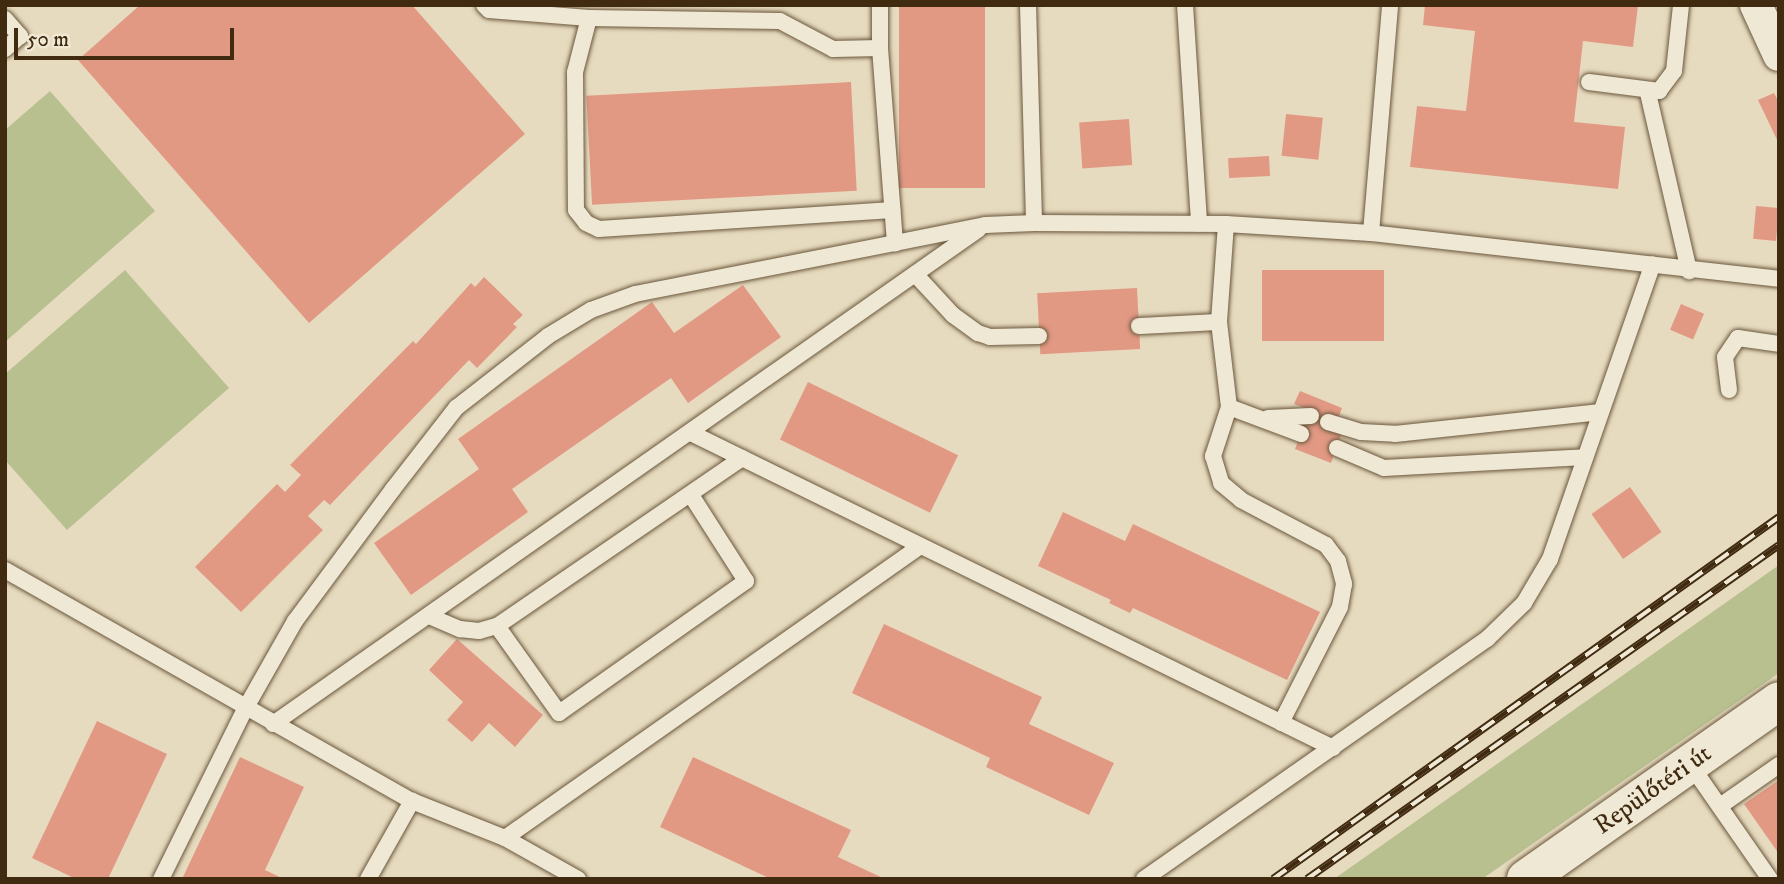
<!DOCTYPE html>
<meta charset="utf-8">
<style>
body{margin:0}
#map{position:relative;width:1784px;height:884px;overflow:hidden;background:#e7dbbf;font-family:"IM FELL DW Pica",serif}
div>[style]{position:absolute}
.green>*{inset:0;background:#b8c090}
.building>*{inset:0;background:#e29984;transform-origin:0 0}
.roads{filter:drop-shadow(0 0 2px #6a573c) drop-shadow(0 0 2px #6a573c)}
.lane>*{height:16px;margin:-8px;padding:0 8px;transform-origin:8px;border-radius:8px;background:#efe8d5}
.street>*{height:32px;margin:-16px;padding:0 16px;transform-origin:16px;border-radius:16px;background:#efe8d5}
.secondary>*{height:38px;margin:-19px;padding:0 19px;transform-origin:19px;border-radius:19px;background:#efe8d5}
.rail>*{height:8px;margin-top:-4px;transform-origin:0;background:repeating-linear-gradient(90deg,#efe8d5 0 16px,#402b11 0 32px);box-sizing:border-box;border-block:2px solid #402b11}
span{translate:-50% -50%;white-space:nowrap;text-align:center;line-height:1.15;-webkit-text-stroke:5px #efe8d5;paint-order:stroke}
.street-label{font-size:26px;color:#402b11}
.frame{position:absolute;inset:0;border:7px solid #402b11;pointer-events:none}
.scale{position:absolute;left:14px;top:28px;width:220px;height:32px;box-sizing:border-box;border:4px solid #402b11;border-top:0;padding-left:9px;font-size:21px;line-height:24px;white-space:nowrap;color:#402b11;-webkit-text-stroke:5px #efe8d5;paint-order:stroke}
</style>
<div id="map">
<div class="green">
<div style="clip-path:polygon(50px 91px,155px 211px,5px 342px,5px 130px)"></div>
<div style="clip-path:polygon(125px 270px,229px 388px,67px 530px,5px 460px,5px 374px)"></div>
<div style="clip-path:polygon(1779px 565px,1779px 673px,1482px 879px,1334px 879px)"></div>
</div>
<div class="building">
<div style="clip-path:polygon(140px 5px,412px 5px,525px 134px,309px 323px,78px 60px)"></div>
<div style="left:899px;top:5px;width:86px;height:183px"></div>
<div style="clip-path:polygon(1425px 5px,1638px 5px,1633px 47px,1583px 41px,1574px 122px,1625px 127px,1618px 189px,1410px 167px,1417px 106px,1466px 111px,1475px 31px,1423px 25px)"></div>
<div style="left:851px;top:82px;width:109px;height:265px;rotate:87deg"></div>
<div style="clip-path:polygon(1774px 93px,1779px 103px,1779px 144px,1758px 100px)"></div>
<div style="left:1286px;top:114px;width:37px;height:42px;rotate:6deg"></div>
<div style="left:1129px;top:119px;width:46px;height:50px;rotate:86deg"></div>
<div style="left:1269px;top:156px;width:20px;height:41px;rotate:87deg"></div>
<div style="left:1756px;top:206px;width:23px;height:33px;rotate:5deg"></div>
<div style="left:1262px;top:270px;width:122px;height:71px"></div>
<div style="clip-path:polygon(484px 277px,523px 315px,513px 324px,517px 327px,477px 368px,469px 360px,330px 505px,324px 500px,308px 516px,323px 530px,241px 612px,195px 567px,277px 484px,285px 492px,301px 475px,290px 465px,413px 341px,416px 344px,471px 283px,475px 287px)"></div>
<div style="clip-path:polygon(743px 285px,781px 337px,688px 403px,671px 378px,512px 489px,528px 512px,411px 595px,374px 543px,479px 469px,458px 439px,652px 302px,674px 333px)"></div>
<div style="left:1137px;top:288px;width:61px;height:100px;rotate:87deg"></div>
<div style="left:1681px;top:304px;width:25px;height:28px;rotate:23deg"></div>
<div style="left:808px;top:382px;width:167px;height:64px;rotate:26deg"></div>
<div style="clip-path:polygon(1300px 391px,1342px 408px,1337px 421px,1342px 433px,1331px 463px,1295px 449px,1307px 420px,1316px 412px,1294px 404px)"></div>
<div style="left:1630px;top:487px;width:55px;height:47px;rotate:55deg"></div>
<div style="clip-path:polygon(1063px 512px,1125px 541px,1133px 524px,1320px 612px,1287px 680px,1133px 608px,1130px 613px,1109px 603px,1111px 600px,1038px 566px)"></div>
<div style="clip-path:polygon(884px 624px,1042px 697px,1029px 724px,1114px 763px,1089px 815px,986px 767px,990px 758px,852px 693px)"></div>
<div style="clip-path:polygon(457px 639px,543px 715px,515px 747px,489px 723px,472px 742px,447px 720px,463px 702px,429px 670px)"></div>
<div style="clip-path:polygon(97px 721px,167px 754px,108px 879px,76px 879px,32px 858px)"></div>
<div style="clip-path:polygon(240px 757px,304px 787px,265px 870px,284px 879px,182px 879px)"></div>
<div style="clip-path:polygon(693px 757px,851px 830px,838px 857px,885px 879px,771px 879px,660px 827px)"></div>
<div style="clip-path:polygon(1779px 780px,1779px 854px,1744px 804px)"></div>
</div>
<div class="roads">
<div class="lane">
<div style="left:484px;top:5px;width:7px;rotate:45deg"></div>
<div style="left:489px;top:10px;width:100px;rotate:4.6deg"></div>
<div style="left:589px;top:18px;width:191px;rotate:0.9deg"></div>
<div style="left:780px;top:21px;width:60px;rotate:27.8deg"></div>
<div style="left:833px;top:49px;width:47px;rotate:-1.2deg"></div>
<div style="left:880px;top:48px;width:196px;rotate:85.6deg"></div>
<div style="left:880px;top:5px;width:43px;rotate:90deg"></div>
<div style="left:1028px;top:5px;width:218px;rotate:88.4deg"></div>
<div style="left:1185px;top:5px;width:219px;rotate:86.3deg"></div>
<div style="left:589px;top:18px;width:56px;rotate:104.5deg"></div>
<div style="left:575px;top:72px;width:138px;rotate:89.6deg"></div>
<div style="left:576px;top:210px;width:16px;rotate:52deg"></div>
<div style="left:586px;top:223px;width:14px;rotate:25deg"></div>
<div style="left:599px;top:229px;width:294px;rotate:-3.7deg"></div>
<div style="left:5px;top:19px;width:23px;rotate:49deg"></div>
<div style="left:20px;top:36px;width:20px;rotate:139deg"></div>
<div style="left:1589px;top:82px;width:71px;rotate:7.3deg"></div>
<div style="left:1659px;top:91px;width:25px;rotate:-53deg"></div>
<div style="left:1674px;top:71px;width:66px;rotate:-83.9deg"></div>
<div style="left:1648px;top:93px;width:183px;rotate:77deg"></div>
<div style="left:1226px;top:224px;width:98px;rotate:94.1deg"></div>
<div style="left:1219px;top:322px;width:86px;rotate:83.3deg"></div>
<div style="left:1229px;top:407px;width:77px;rotate:20.6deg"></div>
<div style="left:1371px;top:233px;width:229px;rotate:-85.2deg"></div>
<div style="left:915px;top:274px;width:56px;rotate:47.2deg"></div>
<div style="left:953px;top:315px;width:31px;rotate:36deg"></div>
<div style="left:978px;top:333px;width:13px;rotate:18deg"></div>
<div style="left:990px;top:337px;width:49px;rotate:-1.2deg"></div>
<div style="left:1139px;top:326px;width:80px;rotate:-2.9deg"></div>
<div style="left:1729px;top:390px;width:33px;rotate:-97deg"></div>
<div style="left:1725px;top:357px;width:23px;rotate:-56deg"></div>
<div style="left:1738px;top:338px;width:41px;rotate:8.3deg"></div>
<div style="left:1229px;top:407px;width:52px;rotate:108.1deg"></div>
<div style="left:1213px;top:456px;width:28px;rotate:73deg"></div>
<div style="left:1221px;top:483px;width:26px;rotate:40deg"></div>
<div style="left:1241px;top:500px;width:96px;rotate:27.9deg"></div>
<div style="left:1326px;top:545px;width:20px;rotate:53deg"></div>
<div style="left:1338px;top:561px;width:24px;rotate:75deg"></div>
<div style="left:1344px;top:584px;width:23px;rotate:100deg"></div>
<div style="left:1340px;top:607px;width:130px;rotate:117deg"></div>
<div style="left:1268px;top:418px;width:43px;rotate:-2.7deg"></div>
<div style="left:1328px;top:422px;width:34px;rotate:17deg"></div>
<div style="left:1361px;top:432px;width:34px;rotate:3deg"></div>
<div style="left:1395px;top:434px;width:207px;rotate:-6.1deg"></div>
<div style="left:693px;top:434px;width:713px;rotate:26.13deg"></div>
<div style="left:1337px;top:448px;width:51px;rotate:23.1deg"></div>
<div style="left:1384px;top:468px;width:201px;rotate:-3.1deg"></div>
<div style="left:5px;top:570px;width:468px;rotate:29.6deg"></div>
<div style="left:412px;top:801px;width:100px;rotate:21.7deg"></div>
<div style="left:505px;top:838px;width:84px;rotate:29.3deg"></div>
<div style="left:429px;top:616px;width:34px;rotate:23deg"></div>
<div style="left:460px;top:629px;width:19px;rotate:6deg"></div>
<div style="left:479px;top:631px;width:19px;rotate:-16deg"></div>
<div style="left:497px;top:626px;width:297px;rotate:-34.4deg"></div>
<div style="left:497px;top:626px;width:107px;rotate:54.5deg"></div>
<div style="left:559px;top:713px;width:229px;rotate:-35.2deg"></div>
<div style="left:746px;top:581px;width:102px;rotate:-122.6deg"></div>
<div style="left:273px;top:724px;width:862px;rotate:-35.04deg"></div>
<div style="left:1690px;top:764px;width:140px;rotate:55.2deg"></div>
<div style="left:1720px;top:806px;width:72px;rotate:-34.8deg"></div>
<div style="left:505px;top:838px;width:506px;rotate:-35.1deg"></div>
<div style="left:161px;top:879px;width:190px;rotate:-63.7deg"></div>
<div style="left:245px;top:709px;width:101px;rotate:-60.4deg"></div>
<div style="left:295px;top:621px;width:164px;rotate:-53.4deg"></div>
<div style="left:393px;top:489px;width:103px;rotate:-52.1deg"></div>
<div style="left:456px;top:408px;width:117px;rotate:-38deg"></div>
<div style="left:548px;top:336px;width:50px;rotate:-31.2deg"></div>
<div style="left:591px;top:310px;width:47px;rotate:-20deg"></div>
<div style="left:635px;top:294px;width:265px;rotate:-11.1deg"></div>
<div style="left:895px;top:243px;width:92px;rotate:-11.3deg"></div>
<div style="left:985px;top:225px;width:49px;rotate:-2.3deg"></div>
<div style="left:1034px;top:223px;width:192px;rotate:0.3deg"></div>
<div style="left:1226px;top:224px;width:145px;rotate:3.6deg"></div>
<div style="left:1371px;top:233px;width:411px;rotate:6.4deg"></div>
<div style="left:368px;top:879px;width:90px;rotate:-60.6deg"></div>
<div style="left:1144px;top:879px;width:419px;rotate:-35deg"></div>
<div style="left:1487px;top:639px;width:52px;rotate:-44.2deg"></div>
<div style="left:1524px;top:603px;width:51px;rotate:-59.4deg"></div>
<div style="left:1550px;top:559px;width:312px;rotate:-70.8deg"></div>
</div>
<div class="street">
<div style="left:1756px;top:5px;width:55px;rotate:65.3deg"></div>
</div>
<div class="secondary">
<div style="left:1526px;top:879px;width:309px;rotate:-35.1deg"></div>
</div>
</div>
<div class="rail">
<div style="left:1273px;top:879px;width:622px;rotate:-35.58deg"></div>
<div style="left:1307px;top:879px;width:578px;rotate:-35.28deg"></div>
</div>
<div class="street-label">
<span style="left:1653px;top:790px;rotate:-35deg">Repülőtéri út</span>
</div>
<div class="frame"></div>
<div class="scale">50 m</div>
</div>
